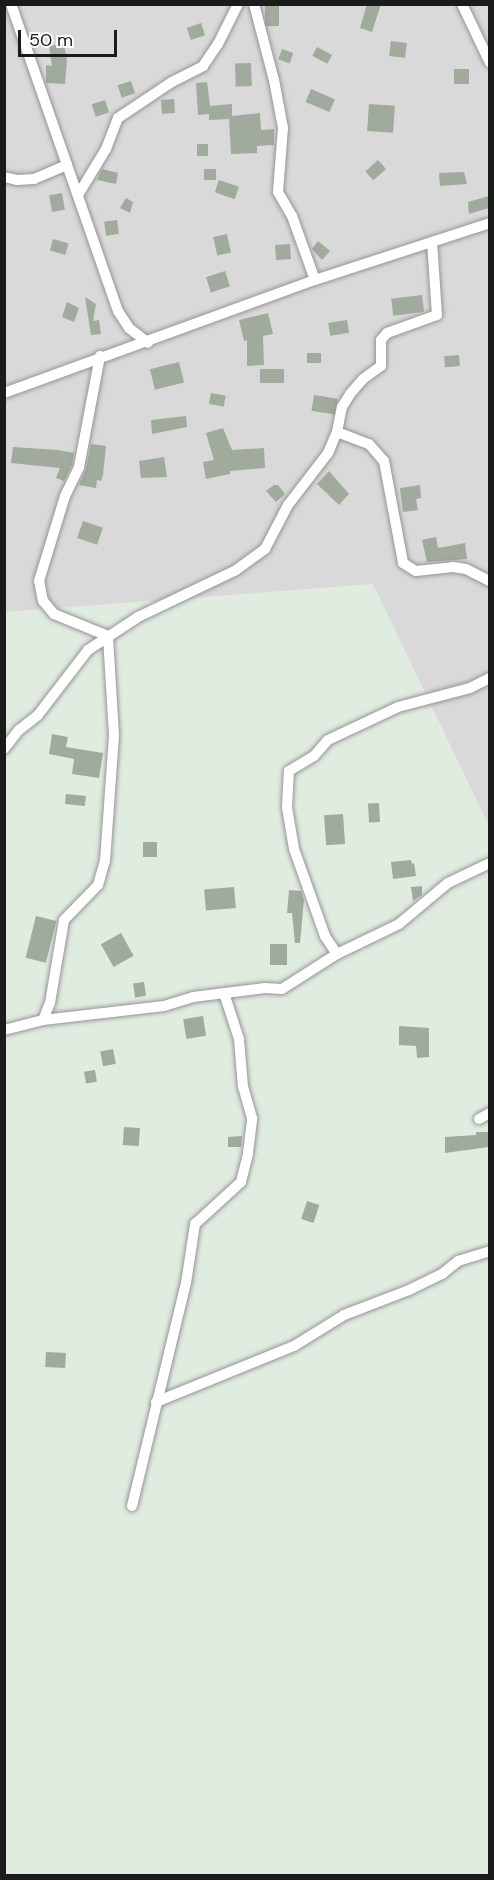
<!DOCTYPE html>
<style>
body{margin:0}
#map{position:relative;width:494px;height:1880px;overflow:hidden;background:#e1ece1;font-family:"DM Sans",sans-serif}
div>[style]{position:absolute}
.residential>*{inset:0;background:#d8d9d8}
.building>*{inset:0;background:#a0aa9d;transform-origin:0 0}
.roads{filter:drop-shadow(0 0 2px #959595) drop-shadow(0 0 2px #959595)}
.minor>*{height:10px;margin:-5px;padding:0 5px;transform-origin:5px;border-radius:5px;background:#fff}
span{translate:-50% -50%;white-space:nowrap;text-align:center;line-height:1.15;-webkit-text-stroke:4.5px #fff;paint-order:stroke}
.frame{position:absolute;inset:0;border:6px solid #1b1b1b;pointer-events:none}
.scale{position:absolute;left:18px;top:30px;width:99px;height:27px;box-sizing:border-box;border:3px solid #1b1b1b;border-top:0;padding-left:8px;font-size:18px;line-height:21px;white-space:nowrap;color:#1b1b1b;-webkit-text-stroke:4px #fff;paint-order:stroke}
</style>
<div id="map">
<div class="residential">
<div style="clip-path:polygon(5px 5px,489px 5px,489px 826px,373px 584px,5px 612px)"></div>
</div>
<div class="building">
<div style="left:265px;top:4px;width:14px;height:22px"></div>
<div style="clip-path:polygon(367px 4px,381px 4px,372px 32px,360px 28px)"></div>
<div style="left:201px;top:23px;width:13px;height:15px;rotate:72deg"></div>
<div style="left:391px;top:41px;width:16px;height:15px;rotate:7deg"></div>
<div style="clip-path:polygon(64px 44px,67px 61px,65px 84px,46px 83px,46px 65px,52px 66px,49px 46px)"></div>
<div style="left:317px;top:47px;width:17px;height:10px;rotate:28deg"></div>
<div style="left:282px;top:49px;width:12px;height:11px;rotate:20deg"></div>
<div style="left:251px;top:63px;width:23px;height:16px;rotate:88deg"></div>
<div style="left:454px;top:69px;width:15px;height:15px"></div>
<div style="left:131px;top:81px;width:13px;height:14px;rotate:72deg"></div>
<div style="clip-path:polygon(207px 82px,210px 106px,232px 104px,232px 116px,260px 113px,261px 130px,274px 129px,274px 145px,257px 146px,257px 153px,231px 154px,229px 119px,209px 120px,209px 114px,198px 115px,196px 83px)"></div>
<div style="left:311px;top:89px;width:26px;height:14px;rotate:23deg"></div>
<div style="left:174px;top:99px;width:14px;height:13px;rotate:86deg"></div>
<div style="left:105px;top:100px;width:13px;height:14px;rotate:72deg"></div>
<div style="left:369px;top:104px;width:26px;height:27px;rotate:4deg"></div>
<div style="left:197px;top:144px;width:11px;height:12px"></div>
<div style="left:378px;top:160px;width:12px;height:17px;rotate:48deg"></div>
<div style="clip-path:polygon(102px 169px,118px 173px,116px 184px,97px 180px)"></div>
<div style="left:204px;top:169px;width:12px;height:11px"></div>
<div style="clip-path:polygon(464px 172px,467px 184px,440px 186px,439px 173px)"></div>
<div style="left:219px;top:180px;width:21px;height:13px;rotate:19deg"></div>
<div style="left:62px;top:193px;width:17px;height:13px;rotate:80deg"></div>
<div style="clip-path:polygon(489px 196px,489px 208px,469px 214px,468px 202px)"></div>
<div style="clip-path:polygon(126px 198px,133px 202px,130px 213px,120px 208px)"></div>
<div style="left:117px;top:220px;width:14px;height:13px;rotate:82deg"></div>
<div style="left:227px;top:234px;width:19px;height:14px;rotate:78deg"></div>
<div style="left:53px;top:239px;width:16px;height:12px;rotate:15deg"></div>
<div style="clip-path:polygon(318px 241px,330px 251px,322px 260px,312px 249px)"></div>
<div style="left:290px;top:244px;width:15px;height:15px;rotate:86deg"></div>
<div style="left:225px;top:271px;width:16px;height:20px;rotate:72deg"></div>
<div style="left:422px;top:295px;width:17px;height:31px;rotate:83deg"></div>
<div style="clip-path:polygon(85px 297px,96px 304px,93px 321px,99px 320px,101px 334px,91px 335px)"></div>
<div style="clip-path:polygon(67px 302px,79px 308px,74px 322px,62px 317px)"></div>
<div style="clip-path:polygon(268px 313px,273px 334px,263px 336px,264px 365px,247px 366px,247px 340px,244px 341px,239px 320px)"></div>
<div style="left:347px;top:320px;width:13px;height:19px;rotate:81deg"></div>
<div style="left:321px;top:353px;width:10px;height:14px;rotate:90deg"></div>
<div style="left:459px;top:355px;width:11px;height:15px;rotate:85deg"></div>
<div style="left:179px;top:362px;width:21px;height:30px;rotate:76deg"></div>
<div style="left:284px;top:369px;width:14px;height:24px;rotate:90deg"></div>
<div style="left:211px;top:393px;width:15px;height:11px;rotate:11deg"></div>
<div style="left:314px;top:395px;width:24px;height:16px;rotate:9deg"></div>
<div style="clip-path:polygon(186px 416px,187px 427px,152px 434px,151px 420px)"></div>
<div style="clip-path:polygon(223px 428px,232px 450px,264px 448px,265px 468px,230px 471px,230px 474px,206px 479px,203px 462px,214px 460px,206px 433px)"></div>
<div style="clip-path:polygon(91px 444px,106px 446px,103px 475px,101px 481px,97px 480px,96px 488px,79px 485px,86px 469px)"></div>
<div style="clip-path:polygon(13px 447px,58px 450px,74px 453px,72px 465px,64px 481px,56px 478px,60px 468px,11px 463px)"></div>
<div style="clip-path:polygon(164px 457px,167px 477px,141px 478px,139px 461px)"></div>
<div style="clip-path:polygon(329px 471px,349px 494px,339px 505px,317px 484px)"></div>
<div style="clip-path:polygon(274px 485px,278px 485px,285px 494px,276px 502px,266px 491px)"></div>
<div style="clip-path:polygon(420px 485px,421px 498px,416px 499px,418px 510px,403px 512px,400px 488px)"></div>
<div style="left:83px;top:521px;width:21px;height:18px;rotate:19deg"></div>
<div style="clip-path:polygon(436px 537px,438px 548px,465px 543px,467px 559px,427px 562px,422px 540px)"></div>
<div style="clip-path:polygon(52px 734px,68px 737px,66px 747px,103px 753px,99px 778px,72px 774px,74px 759px,49px 754px)"></div>
<div style="left:66px;top:794px;width:20px;height:10px;rotate:6deg"></div>
<div style="left:379px;top:803px;width:19px;height:11px;rotate:87deg"></div>
<div style="left:343px;top:814px;width:30px;height:19px;rotate:86deg"></div>
<div style="left:143px;top:842px;width:14px;height:15px"></div>
<div style="clip-path:polygon(411px 860px,412px 864px,414px 863px,416px 876px,393px 879px,391px 862px)"></div>
<div style="clip-path:polygon(422px 886px,422px 895px,413px 901px,411px 887px)"></div>
<div style="left:234px;top:887px;width:21px;height:30px;rotate:85deg"></div>
<div style="clip-path:polygon(289px 890px,301px 891px,304px 900px,300px 943px,295px 943px,292px 913px,287px 913px)"></div>
<div style="left:36px;top:916px;width:21px;height:43px;rotate:14deg"></div>
<div style="left:121px;top:933px;width:26px;height:23px;rotate:61deg"></div>
<div style="left:270px;top:944px;width:17px;height:21px"></div>
<div style="left:144px;top:982px;width:14px;height:11px;rotate:82deg"></div>
<div style="left:203px;top:1016px;width:20px;height:20px;rotate:81deg"></div>
<div style="clip-path:polygon(399px 1026px,429px 1028px,429px 1057px,417px 1058px,416px 1046px,399px 1045px)"></div>
<div style="left:113px;top:1049px;width:15px;height:13px;rotate:79deg"></div>
<div style="left:95px;top:1070px;width:12px;height:11px;rotate:81deg"></div>
<div style="left:124px;top:1127px;width:16px;height:18px;rotate:4deg"></div>
<div style="clip-path:polygon(476px 1132px,489px 1132px,489px 1147px,445px 1153px,445px 1137px,476px 1135px)"></div>
<div style="clip-path:polygon(242px 1136px,241px 1147px,228px 1147px,228px 1137px)"></div>
<div style="left:307px;top:1201px;width:13px;height:19px;rotate:18deg"></div>
<div style="left:46px;top:1352px;width:20px;height:15px;rotate:3deg"></div>
</div>
<div class="roads">
<div class="minor">
<div style="left:11px;top:4px;width:325px;rotate:70.8deg"></div>
<div style="left:118px;top:311px;width:20px;rotate:57deg"></div>
<div style="left:129px;top:328px;width:24px;rotate:38deg"></div>
<div style="left:254px;top:4px;width:79px;rotate:75.3deg"></div>
<div style="left:274px;top:80px;width:49px;rotate:79.4deg"></div>
<div style="left:283px;top:128px;width:64px;rotate:94.5deg"></div>
<div style="left:278px;top:192px;width:28px;rotate:60deg"></div>
<div style="left:292px;top:216px;width:68px;rotate:70.2deg"></div>
<div style="left:462px;top:4px;width:65px;rotate:64.6deg"></div>
<div style="left:4px;top:177px;width:13px;rotate:13deg"></div>
<div style="left:17px;top:180px;width:17px;rotate:-3deg"></div>
<div style="left:34px;top:179px;width:36px;rotate:-23deg"></div>
<div style="left:78px;top:195px;width:54px;rotate:-58.7deg"></div>
<div style="left:106px;top:149px;width:33px;rotate:-69deg"></div>
<div style="left:118px;top:118px;width:65px;rotate:-33.7deg"></div>
<div style="left:172px;top:82px;width:35px;rotate:-27deg"></div>
<div style="left:203px;top:66px;width:27px;rotate:-56deg"></div>
<div style="left:218px;top:44px;width:45px;rotate:-63.4deg"></div>
<div style="left:4px;top:393px;width:331px;rotate:-20deg"></div>
<div style="left:315px;top:280px;width:184px;rotate:-18deg"></div>
<div style="left:337px;top:432px;width:34px;rotate:21deg"></div>
<div style="left:369px;top:444px;width:23px;rotate:49deg"></div>
<div style="left:384px;top:461px;width:104px;rotate:79.4deg"></div>
<div style="left:403px;top:563px;width:15px;rotate:32deg"></div>
<div style="left:416px;top:571px;width:37px;rotate:-6deg"></div>
<div style="left:453px;top:567px;width:13px;rotate:9deg"></div>
<div style="left:466px;top:569px;width:27px;rotate:27deg"></div>
<div style="left:4px;top:749px;width:24px;rotate:-52deg"></div>
<div style="left:19px;top:730px;width:24px;rotate:-38deg"></div>
<div style="left:38px;top:715px;width:82px;rotate:-52.4deg"></div>
<div style="left:88px;top:650px;width:60px;rotate:-33.4deg"></div>
<div style="left:138px;top:617px;width:109px;rotate:-25.6deg"></div>
<div style="left:236px;top:570px;width:36px;rotate:-36deg"></div>
<div style="left:265px;top:549px;width:50px;rotate:-62.4deg"></div>
<div style="left:288px;top:505px;width:66px;rotate:-52.4deg"></div>
<div style="left:328px;top:453px;width:23px;rotate:-67deg"></div>
<div style="left:337px;top:432px;width:25px;rotate:-79deg"></div>
<div style="left:342px;top:407px;width:15px;rotate:-58deg"></div>
<div style="left:350px;top:394px;width:20px;rotate:-49deg"></div>
<div style="left:363px;top:379px;width:22px;rotate:-36deg"></div>
<div style="left:381px;top:366px;width:26px;rotate:-90deg"></div>
<div style="left:381px;top:340px;width:9px;rotate:-49deg"></div>
<div style="left:387px;top:333px;width:53px;rotate:-19.8deg"></div>
<div style="left:437px;top:315px;width:73px;rotate:-93.9deg"></div>
<div style="left:337px;top:954px;width:22px;rotate:-124deg"></div>
<div style="left:325px;top:936px;width:92px;rotate:-109.6deg"></div>
<div style="left:294px;top:849px;width:43px;rotate:-99.5deg"></div>
<div style="left:287px;top:807px;width:36px;rotate:-87deg"></div>
<div style="left:289px;top:771px;width:29px;rotate:-31deg"></div>
<div style="left:314px;top:756px;width:21px;rotate:-49deg"></div>
<div style="left:328px;top:740px;width:77px;rotate:-25.2deg"></div>
<div style="left:398px;top:707px;width:74px;rotate:-14.8deg"></div>
<div style="left:470px;top:688px;width:22px;rotate:-27deg"></div>
<div style="left:43px;top:1020px;width:18px;rotate:-68deg"></div>
<div style="left:50px;top:1003px;width:84px;rotate:-80.4deg"></div>
<div style="left:64px;top:920px;width:49px;rotate:-45.8deg"></div>
<div style="left:98px;top:885px;width:25px;rotate:-74deg"></div>
<div style="left:105px;top:861px;width:126px;rotate:-85.9deg"></div>
<div style="left:114px;top:735px;width:99px;rotate:-93.5deg"></div>
<div style="left:108px;top:636px;width:58px;rotate:-157.8deg"></div>
<div style="left:54px;top:614px;width:17px;rotate:-130deg"></div>
<div style="left:43px;top:601px;width:20px;rotate:-101deg"></div>
<div style="left:39px;top:581px;width:89px;rotate:-73deg"></div>
<div style="left:65px;top:496px;width:32px;rotate:-64deg"></div>
<div style="left:79px;top:467px;width:113px;rotate:-79.3deg"></div>
<div style="left:4px;top:1030px;width:40px;rotate:-14.4deg"></div>
<div style="left:43px;top:1020px;width:122px;rotate:-6.6deg"></div>
<div style="left:164px;top:1006px;width:30px;rotate:-17deg"></div>
<div style="left:193px;top:997px;width:73px;rotate:-7.1deg"></div>
<div style="left:265px;top:988px;width:17px;rotate:3deg"></div>
<div style="left:282px;top:989px;width:65px;rotate:-32.5deg"></div>
<div style="left:337px;top:954px;width:69px;rotate:-25.8deg"></div>
<div style="left:399px;top:924px;width:64px;rotate:-39.9deg"></div>
<div style="left:448px;top:883px;width:47px;rotate:-25.5deg"></div>
<div style="left:479px;top:1119px;width:13px;rotate:-29deg"></div>
<div style="left:156px;top:1402px;width:149px;rotate:-22.1deg"></div>
<div style="left:294px;top:1346px;width:59px;rotate:-31.8deg"></div>
<div style="left:344px;top:1315px;width:70px;rotate:-21deg"></div>
<div style="left:409px;top:1290px;width:37px;rotate:-26deg"></div>
<div style="left:442px;top:1274px;width:21px;rotate:-39deg"></div>
<div style="left:458px;top:1261px;width:34px;rotate:-17deg"></div>
<div style="left:132px;top:1506px;width:229px;rotate:-76.4deg"></div>
<div style="left:186px;top:1283px;width:60px;rotate:-81.3deg"></div>
<div style="left:195px;top:1224px;width:62px;rotate:-42.4deg"></div>
<div style="left:241px;top:1182px;width:30px;rotate:-76deg"></div>
<div style="left:248px;top:1153px;width:35px;rotate:-83deg"></div>
<div style="left:252px;top:1118px;width:32px;rotate:-106deg"></div>
<div style="left:243px;top:1087px;width:48px;rotate:-94.8deg"></div>
<div style="left:239px;top:1039px;width:48px;rotate:-108.1deg"></div>
</div>
</div>
<div class="frame"></div>
<div class="scale">50 m</div>
</div>
